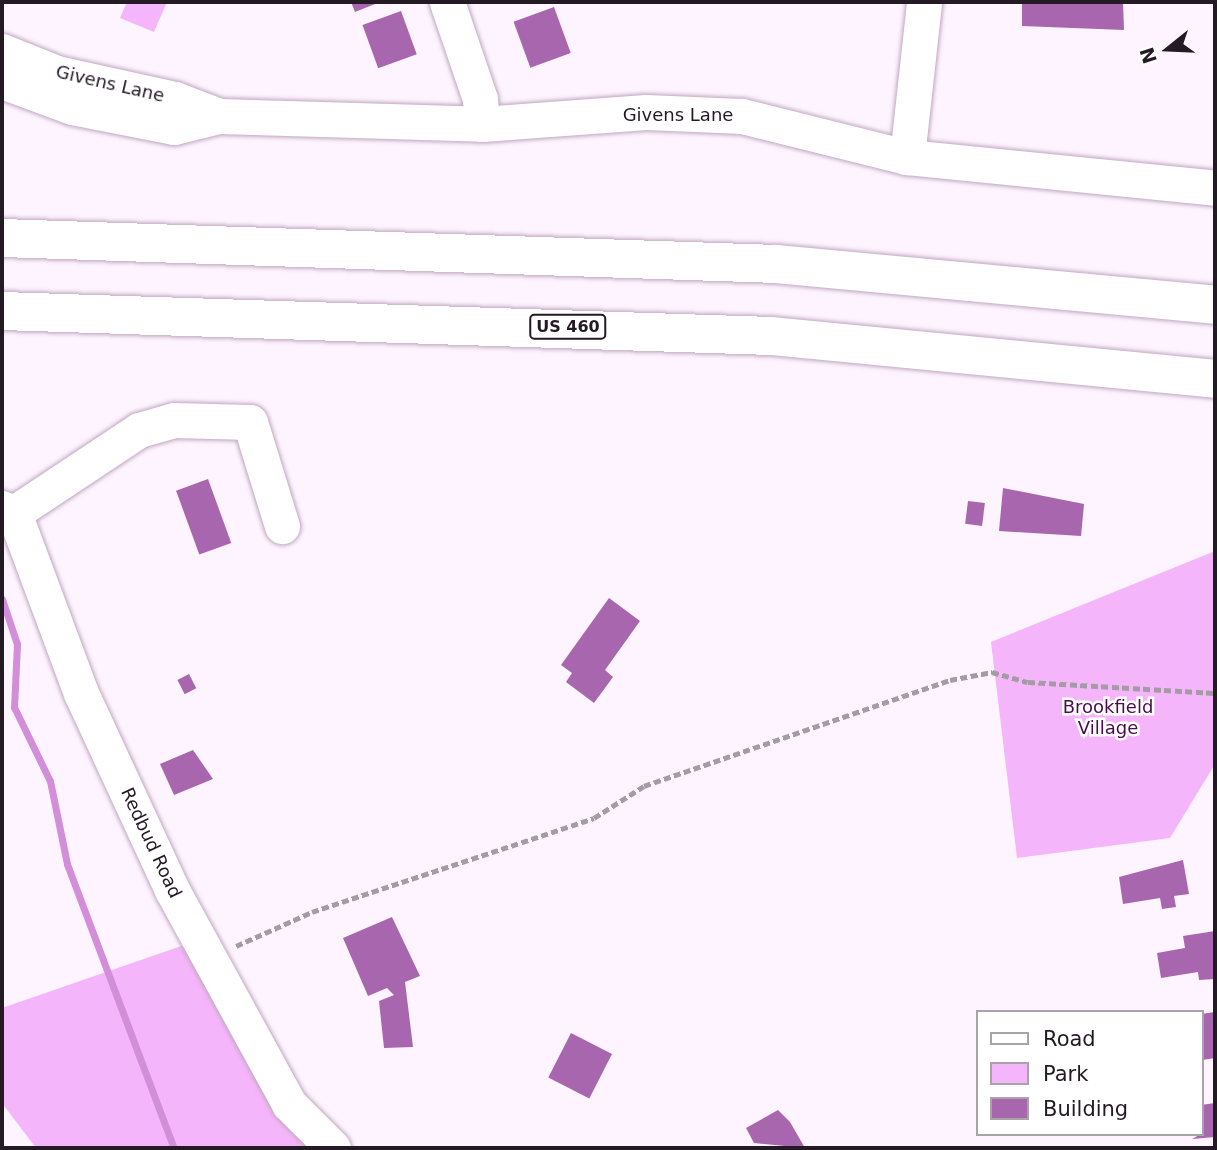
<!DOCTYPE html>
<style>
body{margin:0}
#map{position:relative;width:1217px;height:1150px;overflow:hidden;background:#fef4ff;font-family:"DejaVu Sans",sans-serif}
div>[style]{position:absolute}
.green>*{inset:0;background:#f5b5fa}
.stream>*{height:7px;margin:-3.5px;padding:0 3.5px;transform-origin:3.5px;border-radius:3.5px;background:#d28ed8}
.building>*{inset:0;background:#a766ad;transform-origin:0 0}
.path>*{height:4.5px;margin-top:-2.25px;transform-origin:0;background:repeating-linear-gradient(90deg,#a59ba6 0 7px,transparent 0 10.5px)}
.roads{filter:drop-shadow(0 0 2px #c0a7c1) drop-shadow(0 0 2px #c0a7c1)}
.minor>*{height:35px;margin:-17.5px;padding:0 17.5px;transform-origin:17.5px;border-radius:17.5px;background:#fff}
.highway>*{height:38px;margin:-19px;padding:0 19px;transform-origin:19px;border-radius:19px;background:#fff}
span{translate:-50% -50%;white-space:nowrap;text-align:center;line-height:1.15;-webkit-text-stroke:5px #fff;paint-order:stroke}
.shield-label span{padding:2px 5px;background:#fff;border:2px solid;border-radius:5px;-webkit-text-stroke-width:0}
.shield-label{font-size:16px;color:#231a24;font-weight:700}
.street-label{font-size:18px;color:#231a24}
.park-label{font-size:18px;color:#4a0b50}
.frame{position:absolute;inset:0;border:4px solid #231a24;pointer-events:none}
.legend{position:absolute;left:976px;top:1010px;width:228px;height:126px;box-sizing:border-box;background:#fff;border:2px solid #a7a3a7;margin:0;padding:9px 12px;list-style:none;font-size:21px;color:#231a24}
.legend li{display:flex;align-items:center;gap:14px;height:35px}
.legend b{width:35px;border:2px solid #a7a3a7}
.north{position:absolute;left:1133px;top:14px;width:70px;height:70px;-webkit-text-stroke:5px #fff;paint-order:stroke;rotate:252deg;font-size:19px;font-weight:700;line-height:28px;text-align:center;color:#231a24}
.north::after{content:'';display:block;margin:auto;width:24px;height:32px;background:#231a24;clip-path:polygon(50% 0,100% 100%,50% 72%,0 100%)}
</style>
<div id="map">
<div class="green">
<div style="clip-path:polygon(127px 2px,167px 2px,154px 32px,120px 18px)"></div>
<div style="clip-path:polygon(1215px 551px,1215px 764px,1170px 838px,1017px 858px,991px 642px)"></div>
<div style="clip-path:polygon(190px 943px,317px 1148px,36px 1148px,2px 1103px,2px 1008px)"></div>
</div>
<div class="stream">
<div style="left:2px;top:599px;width:47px;rotate:71.6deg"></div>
<div style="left:17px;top:644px;width:63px;rotate:92.7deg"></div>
<div style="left:14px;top:707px;width:82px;rotate:64.1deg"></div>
<div style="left:50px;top:781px;width:85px;rotate:78.4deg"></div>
<div style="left:67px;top:864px;width:303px;rotate:69.4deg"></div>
</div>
<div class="building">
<div style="clip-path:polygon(351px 2px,380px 2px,355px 12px)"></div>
<div style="clip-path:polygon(1022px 2px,1123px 2px,1124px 30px,1022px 26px)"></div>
<div style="left:554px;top:7px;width:49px;height:43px;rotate:70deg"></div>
<div style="left:401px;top:11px;width:46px;height:41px;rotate:70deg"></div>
<div style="left:208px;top:479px;width:68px;height:34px;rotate:70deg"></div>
<div style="clip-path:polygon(1003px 488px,1084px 504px,1081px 536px,999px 531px)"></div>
<div style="left:968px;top:501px;width:17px;height:23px;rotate:7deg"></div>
<div style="clip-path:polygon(609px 598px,640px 621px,605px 670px,613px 677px,594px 703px,566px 682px,572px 673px,561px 665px)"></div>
<div style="left:189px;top:674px;width:16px;height:13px;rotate:63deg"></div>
<div style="clip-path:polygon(193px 750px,213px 779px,174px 795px,160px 764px)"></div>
<div style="clip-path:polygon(1183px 860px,1189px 894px,1174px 896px,1176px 907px,1162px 909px,1160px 898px,1123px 904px,1119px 877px)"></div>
<div style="clip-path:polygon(392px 917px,420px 976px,405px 982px,413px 1047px,384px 1048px,379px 1001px,394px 995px,387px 988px,368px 996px,343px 938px)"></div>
<div style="clip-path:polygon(1215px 931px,1215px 979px,1199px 980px,1198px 972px,1161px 978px,1157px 953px,1185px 948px,1183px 936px)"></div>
<div style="clip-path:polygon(1215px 1012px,1215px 1058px,1202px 1060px,1201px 1014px)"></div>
<div style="left:571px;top:1033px;width:46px;height:50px;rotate:27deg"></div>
<div style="clip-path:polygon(1215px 1103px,1215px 1137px,1192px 1139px,1201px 1134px,1201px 1105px)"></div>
<div style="clip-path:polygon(778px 1110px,790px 1122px,805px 1148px,754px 1143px,746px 1128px)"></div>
</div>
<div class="path">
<div style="left:236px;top:946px;width:83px;rotate:-24.1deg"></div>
<div style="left:312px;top:912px;width:297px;rotate:-18.4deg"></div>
<div style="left:594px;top:818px;width:59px;rotate:-32.6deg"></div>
<div style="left:644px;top:786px;width:324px;rotate:-19.1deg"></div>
<div style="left:950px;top:680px;width:43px;rotate:-10.8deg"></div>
<div style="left:992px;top:672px;width:37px;rotate:16deg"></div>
<div style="left:1028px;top:682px;width:187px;rotate:3.4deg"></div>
</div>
<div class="roads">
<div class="minor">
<div style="left:447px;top:2px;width:102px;rotate:71.2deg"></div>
<div style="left:480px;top:99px;width:25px;rotate:85deg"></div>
<div style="left:2px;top:51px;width:59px;rotate:21.8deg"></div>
<div style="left:57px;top:73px;width:121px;rotate:12.4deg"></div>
<div style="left:175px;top:99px;width:47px;rotate:21.1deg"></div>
<div style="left:2px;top:81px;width:75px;rotate:20.4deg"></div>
<div style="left:72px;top:107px;width:104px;rotate:11.1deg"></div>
<div style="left:174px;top:127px;width:46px;rotate:-13.7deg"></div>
<div style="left:219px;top:116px;width:263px;rotate:1.7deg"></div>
<div style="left:482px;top:124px;width:164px;rotate:-4.2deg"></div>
<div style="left:646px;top:112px;width:96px;rotate:2.4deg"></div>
<div style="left:742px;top:116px;width:170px;rotate:14deg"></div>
<div style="left:907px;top:157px;width:310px;rotate:5.7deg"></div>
<div style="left:907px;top:157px;width:156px;rotate:-83.7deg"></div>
<div style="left:2px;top:508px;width:13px;rotate:23deg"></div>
<div style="left:14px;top:513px;width:150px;rotate:-33.6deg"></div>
<div style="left:139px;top:430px;width:36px;rotate:-16deg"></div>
<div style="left:174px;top:420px;width:76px;rotate:1.5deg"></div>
<div style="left:250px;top:422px;width:109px;rotate:72.9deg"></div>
<div style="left:14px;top:513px;width:192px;rotate:69.6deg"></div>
<div style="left:81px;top:693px;width:217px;rotate:65.2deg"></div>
<div style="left:172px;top:890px;width:244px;rotate:61.3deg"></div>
<div style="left:289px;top:1104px;width:62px;rotate:45deg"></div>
</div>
<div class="highway">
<div style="left:2px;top:238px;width:774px;rotate:1.92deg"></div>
<div style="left:776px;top:264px;width:441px;rotate:5.3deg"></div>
<div style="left:2px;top:311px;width:769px;rotate:1.86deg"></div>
<div style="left:771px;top:336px;width:446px;rotate:5.5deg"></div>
</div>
</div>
<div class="shield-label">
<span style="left:568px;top:327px">US 460</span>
</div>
<div class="street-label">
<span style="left:110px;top:84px;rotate:13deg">Givens Lane</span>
<span style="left:678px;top:115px">Givens Lane</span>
<span style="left:151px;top:843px;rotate:65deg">Redbud Road</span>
</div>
<div class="park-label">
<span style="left:1108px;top:718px">Brookfield<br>Village</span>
</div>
<div class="frame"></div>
<ul class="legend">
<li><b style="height:9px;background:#fff"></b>Road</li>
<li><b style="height:19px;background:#f5b5fa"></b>Park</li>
<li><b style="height:19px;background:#a766ad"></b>Building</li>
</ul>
<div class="north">N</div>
</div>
